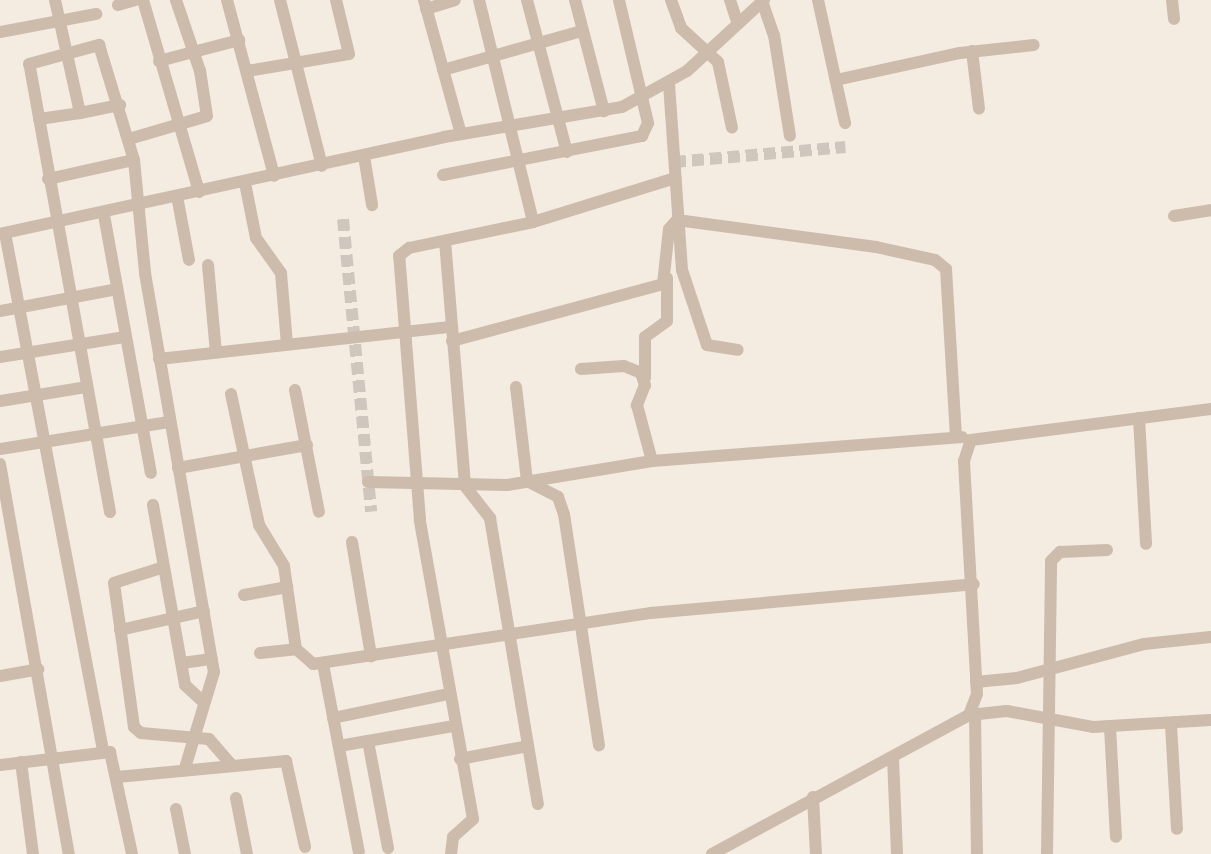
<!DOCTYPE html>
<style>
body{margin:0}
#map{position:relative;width:1211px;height:854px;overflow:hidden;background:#f4ebe1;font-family:Commissioner,sans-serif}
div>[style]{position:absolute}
.minor-tunnel>*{height:12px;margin-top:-6px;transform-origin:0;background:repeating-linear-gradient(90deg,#cfc6bd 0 12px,transparent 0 18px)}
.minor>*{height:12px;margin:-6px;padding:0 6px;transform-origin:6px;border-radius:6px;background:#cdbbac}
span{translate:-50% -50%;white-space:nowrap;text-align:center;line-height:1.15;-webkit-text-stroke:6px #fbf5ee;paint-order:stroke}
</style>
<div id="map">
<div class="minor-tunnel">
<div style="left:674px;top:162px;width:172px;rotate:-5deg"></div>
<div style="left:343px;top:219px;width:294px;rotate:84.5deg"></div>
</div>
<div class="minor">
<div style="left:55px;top:0;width:116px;rotate:77.5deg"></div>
<div style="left:80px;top:113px;width:41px;rotate:-11.3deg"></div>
<div style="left:143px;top:0;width:200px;rotate:73.7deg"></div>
<div style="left:227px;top:0;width:182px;rotate:75deg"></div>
<div style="left:280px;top:0;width:171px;rotate:75.8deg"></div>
<div style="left:424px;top:0;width:139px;rotate:74.6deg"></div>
<div style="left:479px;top:0;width:228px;rotate:76.3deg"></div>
<div style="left:527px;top:0;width:157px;rotate:75.3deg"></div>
<div style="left:575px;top:0;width:115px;rotate:75.4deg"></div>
<div style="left:671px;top:0;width:30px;rotate:70deg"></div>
<div style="left:681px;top:28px;width:50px;rotate:42.6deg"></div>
<div style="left:718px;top:62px;width:67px;rotate:78deg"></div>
<div style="left:730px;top:0;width:22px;rotate:72deg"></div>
<div style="left:818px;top:0;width:126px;rotate:77.6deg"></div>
<div style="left:1172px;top:0;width:19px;rotate:84deg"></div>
<div style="left:762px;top:1px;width:36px;rotate:71deg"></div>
<div style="left:774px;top:35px;width:102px;rotate:81deg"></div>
<div style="left:118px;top:5px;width:18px;rotate:-16deg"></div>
<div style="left:426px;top:9px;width:30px;rotate:-17deg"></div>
<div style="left:0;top:32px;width:98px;rotate:-10.6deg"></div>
<div style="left:972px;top:51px;width:58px;rotate:83.1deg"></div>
<div style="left:159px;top:61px;width:83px;rotate:-14.7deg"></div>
<div style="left:443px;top:70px;width:144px;rotate:-15.7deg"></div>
<div style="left:247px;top:71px;width:103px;rotate:-9.5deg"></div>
<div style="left:349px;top:54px;width:56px;rotate:-103.5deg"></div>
<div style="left:836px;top:80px;width:127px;rotate:-12.3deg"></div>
<div style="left:960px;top:53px;width:74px;rotate:-6.2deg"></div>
<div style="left:669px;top:84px;width:186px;rotate:86deg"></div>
<div style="left:682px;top:270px;width:79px;rotate:71.6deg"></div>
<div style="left:707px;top:345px;width:31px;rotate:9deg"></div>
<div style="left:39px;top:119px;width:41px;rotate:-8.3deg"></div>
<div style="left:129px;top:139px;width:81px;rotate:-16.4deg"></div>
<div style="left:207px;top:116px;width:46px;rotate:-98.8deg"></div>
<div style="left:200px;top:71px;width:75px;rotate:-108.7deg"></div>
<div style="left:364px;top:156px;width:50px;rotate:80.7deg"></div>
<div style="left:443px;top:175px;width:203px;rotate:-11.1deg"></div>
<div style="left:642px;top:136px;width:14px;rotate:-65deg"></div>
<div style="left:648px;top:123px;width:126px;rotate:-103.3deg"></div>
<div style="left:48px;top:179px;width:88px;rotate:-12.5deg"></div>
<div style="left:245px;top:183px;width:56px;rotate:78.7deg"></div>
<div style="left:256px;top:238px;width:43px;rotate:54.5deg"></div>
<div style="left:281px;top:273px;width:72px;rotate:85.2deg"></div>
<div style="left:177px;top:196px;width:65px;rotate:79.4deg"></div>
<div style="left:104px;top:215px;width:262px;rotate:79.7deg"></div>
<div style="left:1174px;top:216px;width:37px;rotate:-9deg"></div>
<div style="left:5px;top:233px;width:526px;rotate:79.27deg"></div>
<div style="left:0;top:234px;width:454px;rotate:-12.3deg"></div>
<div style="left:444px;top:137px;width:181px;rotate:-9.6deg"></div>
<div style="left:622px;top:107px;width:74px;rotate:-29deg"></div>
<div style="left:687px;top:71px;width:105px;rotate:-42.7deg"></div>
<div style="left:445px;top:241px;width:246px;rotate:85.3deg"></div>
<div style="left:465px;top:486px;width:41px;rotate:52deg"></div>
<div style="left:490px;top:518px;width:290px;rotate:80.5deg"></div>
<div style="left:208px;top:265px;width:88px;rotate:84.8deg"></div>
<div style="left:0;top:311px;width:119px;rotate:-10.6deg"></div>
<div style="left:452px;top:341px;width:219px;rotate:-15.1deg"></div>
<div style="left:663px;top:284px;width:55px;rotate:-83.8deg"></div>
<div style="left:669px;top:229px;width:12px;rotate:-48deg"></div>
<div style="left:677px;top:220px;width:201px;rotate:7.7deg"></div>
<div style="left:876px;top:247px;width:60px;rotate:12.4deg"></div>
<div style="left:935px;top:260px;width:14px;rotate:39deg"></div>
<div style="left:946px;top:269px;width:166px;rotate:86.6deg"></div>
<div style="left:0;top:357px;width:127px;rotate:-9.1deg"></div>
<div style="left:159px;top:359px;width:293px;rotate:-6.3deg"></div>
<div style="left:581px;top:369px;width:43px;rotate:-4deg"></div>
<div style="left:624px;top:366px;width:18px;rotate:22deg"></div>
<div style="left:641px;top:373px;width:13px;rotate:72deg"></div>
<div style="left:645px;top:385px;width:22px;rotate:112deg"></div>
<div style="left:637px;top:405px;width:58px;rotate:75deg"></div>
<div style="left:645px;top:378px;width:41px;rotate:-90deg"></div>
<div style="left:645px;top:337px;width:27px;rotate:-36deg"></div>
<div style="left:667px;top:321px;width:43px;rotate:-90deg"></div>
<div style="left:516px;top:387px;width:95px;rotate:83.3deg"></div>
<div style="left:527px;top:481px;width:35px;rotate:27deg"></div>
<div style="left:558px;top:497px;width:18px;rotate:71deg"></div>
<div style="left:564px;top:514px;width:234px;rotate:81.4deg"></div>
<div style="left:295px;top:390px;width:124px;rotate:78.9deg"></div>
<div style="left:231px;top:394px;width:134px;rotate:77.9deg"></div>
<div style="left:259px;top:525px;width:48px;rotate:58.6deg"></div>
<div style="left:284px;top:566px;width:84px;rotate:81.8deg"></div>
<div style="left:296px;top:649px;width:23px;rotate:41deg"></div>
<div style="left:313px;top:664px;width:342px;rotate:-8.6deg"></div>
<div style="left:651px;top:613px;width:324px;rotate:-5.1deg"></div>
<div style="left:0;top:401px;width:87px;rotate:-9.2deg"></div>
<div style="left:1139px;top:418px;width:126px;rotate:86.8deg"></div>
<div style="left:0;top:449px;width:171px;rotate:-9.1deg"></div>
<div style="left:0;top:464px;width:396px;rotate:80deg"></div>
<div style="left:178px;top:468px;width:131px;rotate:-10.1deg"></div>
<div style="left:368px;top:482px;width:139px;rotate:1.2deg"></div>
<div style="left:507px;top:485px;width:147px;rotate:-9.4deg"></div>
<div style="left:652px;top:461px;width:311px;rotate:-4.4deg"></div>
<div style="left:153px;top:505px;width:183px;rotate:79.9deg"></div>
<div style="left:185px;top:685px;width:23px;rotate:43deg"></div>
<div style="left:110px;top:512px;width:455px;rotate:-100.2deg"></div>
<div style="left:29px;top:64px;width:73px;rotate:-15.2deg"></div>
<div style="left:99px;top:45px;width:120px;rotate:73.1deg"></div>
<div style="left:134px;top:160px;width:114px;rotate:84.4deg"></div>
<div style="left:145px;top:273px;width:405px;rotate:80.2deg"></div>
<div style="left:214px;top:672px;width:100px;rotate:106.8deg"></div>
<div style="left:352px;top:542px;width:116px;rotate:80.5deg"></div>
<div style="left:164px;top:567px;width:52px;rotate:162.3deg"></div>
<div style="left:114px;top:583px;width:145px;rotate:82.1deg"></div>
<div style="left:134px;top:727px;width:9px;rotate:41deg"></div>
<div style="left:141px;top:733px;width:68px;rotate:5deg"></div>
<div style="left:209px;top:739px;width:35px;rotate:49deg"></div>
<div style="left:244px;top:595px;width:44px;rotate:-10.5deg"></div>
<div style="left:120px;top:630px;width:86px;rotate:-12.7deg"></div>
<div style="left:260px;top:653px;width:36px;rotate:-6deg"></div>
<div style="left:182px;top:663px;width:30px;rotate:-8deg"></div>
<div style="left:323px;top:664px;width:191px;rotate:79.2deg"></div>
<div style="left:0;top:676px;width:39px;rotate:-10deg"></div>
<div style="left:976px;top:682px;width:41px;rotate:-5.6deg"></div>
<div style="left:1017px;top:678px;width:131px;rotate:-15deg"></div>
<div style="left:1144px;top:644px;width:67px;rotate:-6deg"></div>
<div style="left:975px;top:714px;width:140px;rotate:89.2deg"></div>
<div style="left:969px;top:715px;width:38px;rotate:-6deg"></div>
<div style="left:1007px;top:711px;width:87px;rotate:10.5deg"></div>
<div style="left:1093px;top:727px;width:118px;rotate:-3.4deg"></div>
<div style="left:333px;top:718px;width:117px;rotate:-11.8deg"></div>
<div style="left:1171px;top:725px;width:104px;rotate:86.7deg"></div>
<div style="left:1110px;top:727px;width:110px;rotate:86.9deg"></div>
<div style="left:368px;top:741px;width:109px;rotate:79.4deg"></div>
<div style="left:339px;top:746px;width:117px;rotate:-9.9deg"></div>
<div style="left:893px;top:758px;width:96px;rotate:87.6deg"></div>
<div style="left:460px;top:759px;width:69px;rotate:-10.8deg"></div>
<div style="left:21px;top:762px;width:93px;rotate:82.6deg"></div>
<div style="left:0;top:765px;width:111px;rotate:-6.7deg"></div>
<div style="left:110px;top:752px;width:104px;rotate:77.8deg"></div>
<div style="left:117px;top:777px;width:170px;rotate:-5.4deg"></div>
<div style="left:286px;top:761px;width:88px;rotate:77.5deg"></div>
<div style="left:813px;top:797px;width:57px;rotate:87deg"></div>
<div style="left:236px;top:798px;width:57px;rotate:78.9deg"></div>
<div style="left:176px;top:809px;width:46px;rotate:78.7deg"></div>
<div style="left:451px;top:854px;width:17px;rotate:-83deg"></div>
<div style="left:453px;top:837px;width:27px;rotate:-42deg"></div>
<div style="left:473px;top:819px;width:304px;rotate:-100.1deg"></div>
<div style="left:420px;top:520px;width:265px;rotate:-94.5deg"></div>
<div style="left:399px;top:256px;width:13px;rotate:-39deg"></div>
<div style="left:409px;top:248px;width:127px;rotate:-11.8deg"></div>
<div style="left:533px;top:222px;width:149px;rotate:-17.2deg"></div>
<div style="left:712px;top:854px;width:292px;rotate:-28.4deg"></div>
<div style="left:969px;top:715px;width:22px;rotate:-69deg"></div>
<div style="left:977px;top:694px;width:233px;rotate:-93.2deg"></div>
<div style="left:964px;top:461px;width:22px;rotate:-72deg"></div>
<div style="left:971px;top:440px;width:242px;rotate:-7.4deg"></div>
<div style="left:1047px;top:854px;width:293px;rotate:-89.2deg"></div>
<div style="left:1051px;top:561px;width:13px;rotate:-45deg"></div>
<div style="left:1060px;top:552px;width:47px;rotate:-2.4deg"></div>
</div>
</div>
